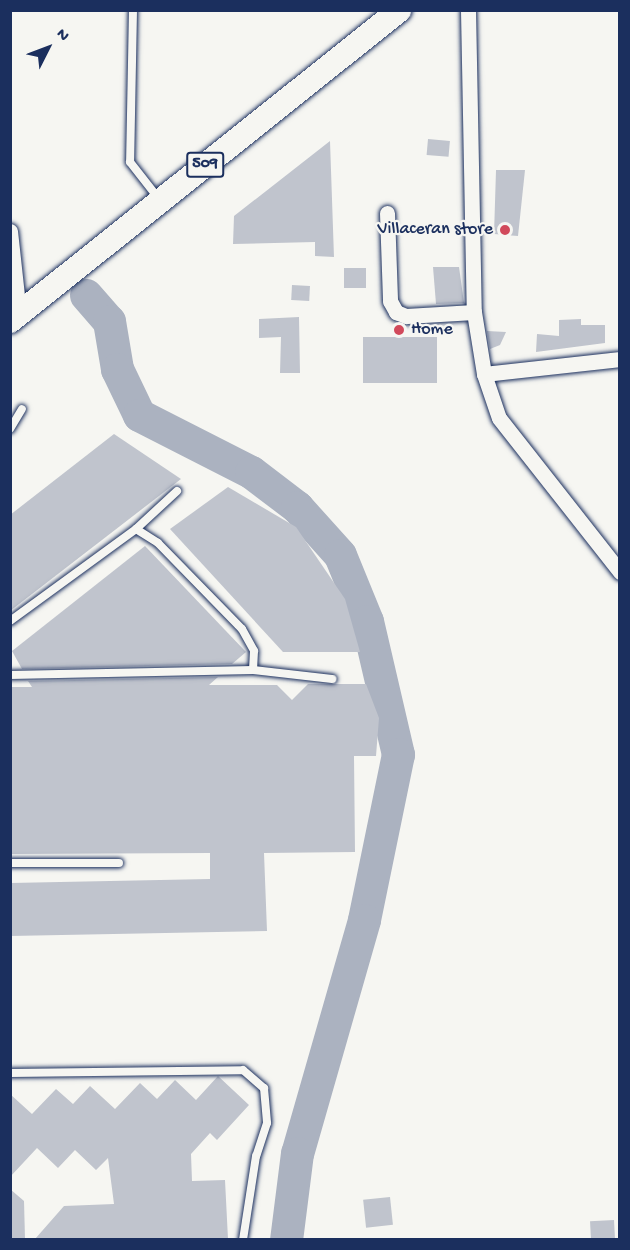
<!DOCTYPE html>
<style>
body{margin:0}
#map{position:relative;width:630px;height:1250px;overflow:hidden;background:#f6f6f2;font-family:"Gochi Hand",sans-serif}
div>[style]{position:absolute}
.river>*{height:33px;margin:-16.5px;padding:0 16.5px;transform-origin:16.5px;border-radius:16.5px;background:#abb2c0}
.building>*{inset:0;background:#c0c4cd;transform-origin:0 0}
.roads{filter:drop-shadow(0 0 2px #1b2f5e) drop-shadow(0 0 2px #1b2f5e)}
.lane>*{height:8px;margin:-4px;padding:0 4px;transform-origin:4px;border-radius:4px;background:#f6f6f2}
.street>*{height:15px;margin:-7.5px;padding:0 7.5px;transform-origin:7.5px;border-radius:7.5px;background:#f6f6f2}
.primary>*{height:24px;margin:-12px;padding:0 12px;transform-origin:12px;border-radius:12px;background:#f6f6f2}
.dots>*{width:16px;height:16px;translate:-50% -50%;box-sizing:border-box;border:3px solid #f6f6f2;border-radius:50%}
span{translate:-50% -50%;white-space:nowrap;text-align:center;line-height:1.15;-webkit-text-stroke:4.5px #f6f6f2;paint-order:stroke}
.shield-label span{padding:2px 4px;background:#f6f6f2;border:2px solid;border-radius:4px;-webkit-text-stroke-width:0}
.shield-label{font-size:16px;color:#1b2f5e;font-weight:700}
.poi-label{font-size:18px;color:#1b2f5e}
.right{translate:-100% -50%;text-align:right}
.left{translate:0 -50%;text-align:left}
.frame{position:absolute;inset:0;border:12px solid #1b2f5e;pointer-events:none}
.north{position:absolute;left:18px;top:18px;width:60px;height:60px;-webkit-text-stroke:4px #f6f6f2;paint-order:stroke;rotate:48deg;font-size:16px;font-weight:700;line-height:24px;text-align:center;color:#1b2f5e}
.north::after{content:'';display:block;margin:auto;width:21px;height:27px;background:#1b2f5e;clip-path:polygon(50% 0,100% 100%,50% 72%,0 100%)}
</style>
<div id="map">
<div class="river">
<div style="left:86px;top:295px;width:35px;rotate:49deg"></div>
<div style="left:109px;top:321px;width:49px;rotate:80.5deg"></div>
<div style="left:117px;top:369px;width:51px;rotate:64.4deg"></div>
<div style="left:139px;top:415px;width:126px;rotate:27deg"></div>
<div style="left:251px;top:472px;width:58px;rotate:37.3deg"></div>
<div style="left:297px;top:507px;width:64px;rotate:48.1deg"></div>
<div style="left:340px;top:555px;width:71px;rotate:67.8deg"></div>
<div style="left:367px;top:621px;width:137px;rotate:76.9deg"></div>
<div style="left:398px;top:754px;width:169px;rotate:101.6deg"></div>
<div style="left:364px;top:920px;width:242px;rotate:106deg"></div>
<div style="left:297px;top:1153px;width:88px;rotate:97.2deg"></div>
</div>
<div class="building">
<div style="left:428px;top:139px;width:22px;height:16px;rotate:5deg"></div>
<div style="clip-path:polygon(330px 141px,334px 257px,315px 256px,315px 242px,233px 244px,234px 216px)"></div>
<div style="clip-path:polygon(496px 170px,525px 170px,518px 236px,494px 234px)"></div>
<div style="clip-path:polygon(433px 267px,459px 267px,464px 303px,436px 304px)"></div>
<div style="left:366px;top:268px;width:20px;height:22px;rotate:90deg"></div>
<div style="left:292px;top:285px;width:18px;height:15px;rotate:3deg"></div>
<div style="clip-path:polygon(299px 317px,300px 373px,280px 373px,281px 337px,259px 338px,259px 319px)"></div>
<div style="clip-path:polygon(581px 319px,581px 325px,605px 325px,605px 343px,536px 352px,537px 334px,559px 336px,559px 320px)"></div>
<div style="clip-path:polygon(487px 331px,506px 332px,500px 345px,490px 349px)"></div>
<div style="left:363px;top:337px;width:74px;height:46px"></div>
<div style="clip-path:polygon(114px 434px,181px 479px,10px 611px,10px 515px)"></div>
<div style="clip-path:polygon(228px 487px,296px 527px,345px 599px,360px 652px,283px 652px,170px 529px)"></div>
<div style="clip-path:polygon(145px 546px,246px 652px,232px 664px,22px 669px,12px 651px)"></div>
<div style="clip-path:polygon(218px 677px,209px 685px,277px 685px,292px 700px,308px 684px,366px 684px,379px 718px,376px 756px,354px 756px,355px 852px,264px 853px,267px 931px,10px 936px,10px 883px,210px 879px,210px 853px,10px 854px,10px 687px,32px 687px,28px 681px)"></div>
<div style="clip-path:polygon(218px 1076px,249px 1105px,217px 1140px,210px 1133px,191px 1154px,192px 1181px,225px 1180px,228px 1239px,35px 1239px,64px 1206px,114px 1204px,108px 1158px,96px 1170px,75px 1150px,58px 1168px,37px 1148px,10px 1177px,10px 1094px,32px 1114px,56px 1089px,73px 1104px,90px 1086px,115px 1109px,140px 1083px,157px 1099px,175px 1080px,196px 1100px)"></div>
<div style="clip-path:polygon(10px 1189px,24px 1201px,25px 1239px,10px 1239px)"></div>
<div style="left:390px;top:1197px;width:28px;height:27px;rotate:84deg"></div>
<div style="left:614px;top:1220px;width:19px;height:24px;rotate:87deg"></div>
</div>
<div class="roads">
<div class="lane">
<div style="left:133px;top:10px;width:152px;rotate:91.1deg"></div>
<div style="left:130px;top:162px;width:47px;rotate:51.9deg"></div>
<div style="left:10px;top:429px;width:23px;rotate:-59deg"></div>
<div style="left:136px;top:529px;width:26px;rotate:32deg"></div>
<div style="left:158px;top:543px;width:120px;rotate:45.7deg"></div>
<div style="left:242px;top:629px;width:25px;rotate:61deg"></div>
<div style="left:254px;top:651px;width:19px;rotate:93deg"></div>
<div style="left:10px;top:621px;width:156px;rotate:-36.1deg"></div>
<div style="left:136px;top:529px;width:56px;rotate:-42.8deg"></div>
<div style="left:10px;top:675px;width:243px;rotate:-1.2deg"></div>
<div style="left:253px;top:670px;width:80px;rotate:6.5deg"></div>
<div style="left:10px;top:863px;width:109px"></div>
<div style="left:10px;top:1073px;width:233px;rotate:-0.7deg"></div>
<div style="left:243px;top:1070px;width:28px;rotate:41deg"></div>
<div style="left:264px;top:1088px;width:35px;rotate:85deg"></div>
<div style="left:267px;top:1123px;width:35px;rotate:108deg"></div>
<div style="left:256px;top:1156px;width:85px;rotate:98.8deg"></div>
</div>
<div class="street">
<div style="left:468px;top:10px;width:302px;rotate:88.9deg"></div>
<div style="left:474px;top:312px;width:63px;rotate:80.8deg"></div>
<div style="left:484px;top:374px;width:46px;rotate:71.2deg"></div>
<div style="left:499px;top:418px;width:196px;rotate:51.8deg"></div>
<div style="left:387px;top:213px;width:88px;rotate:88deg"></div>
<div style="left:390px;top:301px;width:13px;rotate:61deg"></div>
<div style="left:396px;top:312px;width:11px;rotate:22deg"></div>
<div style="left:406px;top:316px;width:68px;rotate:-3.4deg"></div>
<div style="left:10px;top:231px;width:83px;rotate:83.8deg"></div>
<div style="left:484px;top:374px;width:137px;rotate:-6.3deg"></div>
</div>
<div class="primary">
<div style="left:10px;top:321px;width:498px;rotate:-38.6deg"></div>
</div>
</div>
<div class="dots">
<div style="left:505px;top:230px;background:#d1495b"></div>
<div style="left:399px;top:330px;background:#d1495b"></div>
</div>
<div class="shield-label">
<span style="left:205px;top:165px">509</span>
</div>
<div class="poi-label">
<span class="right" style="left:493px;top:230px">Villaceran store</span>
<span class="left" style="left:411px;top:330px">Home</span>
</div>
<div class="frame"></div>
<div class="north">N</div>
</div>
